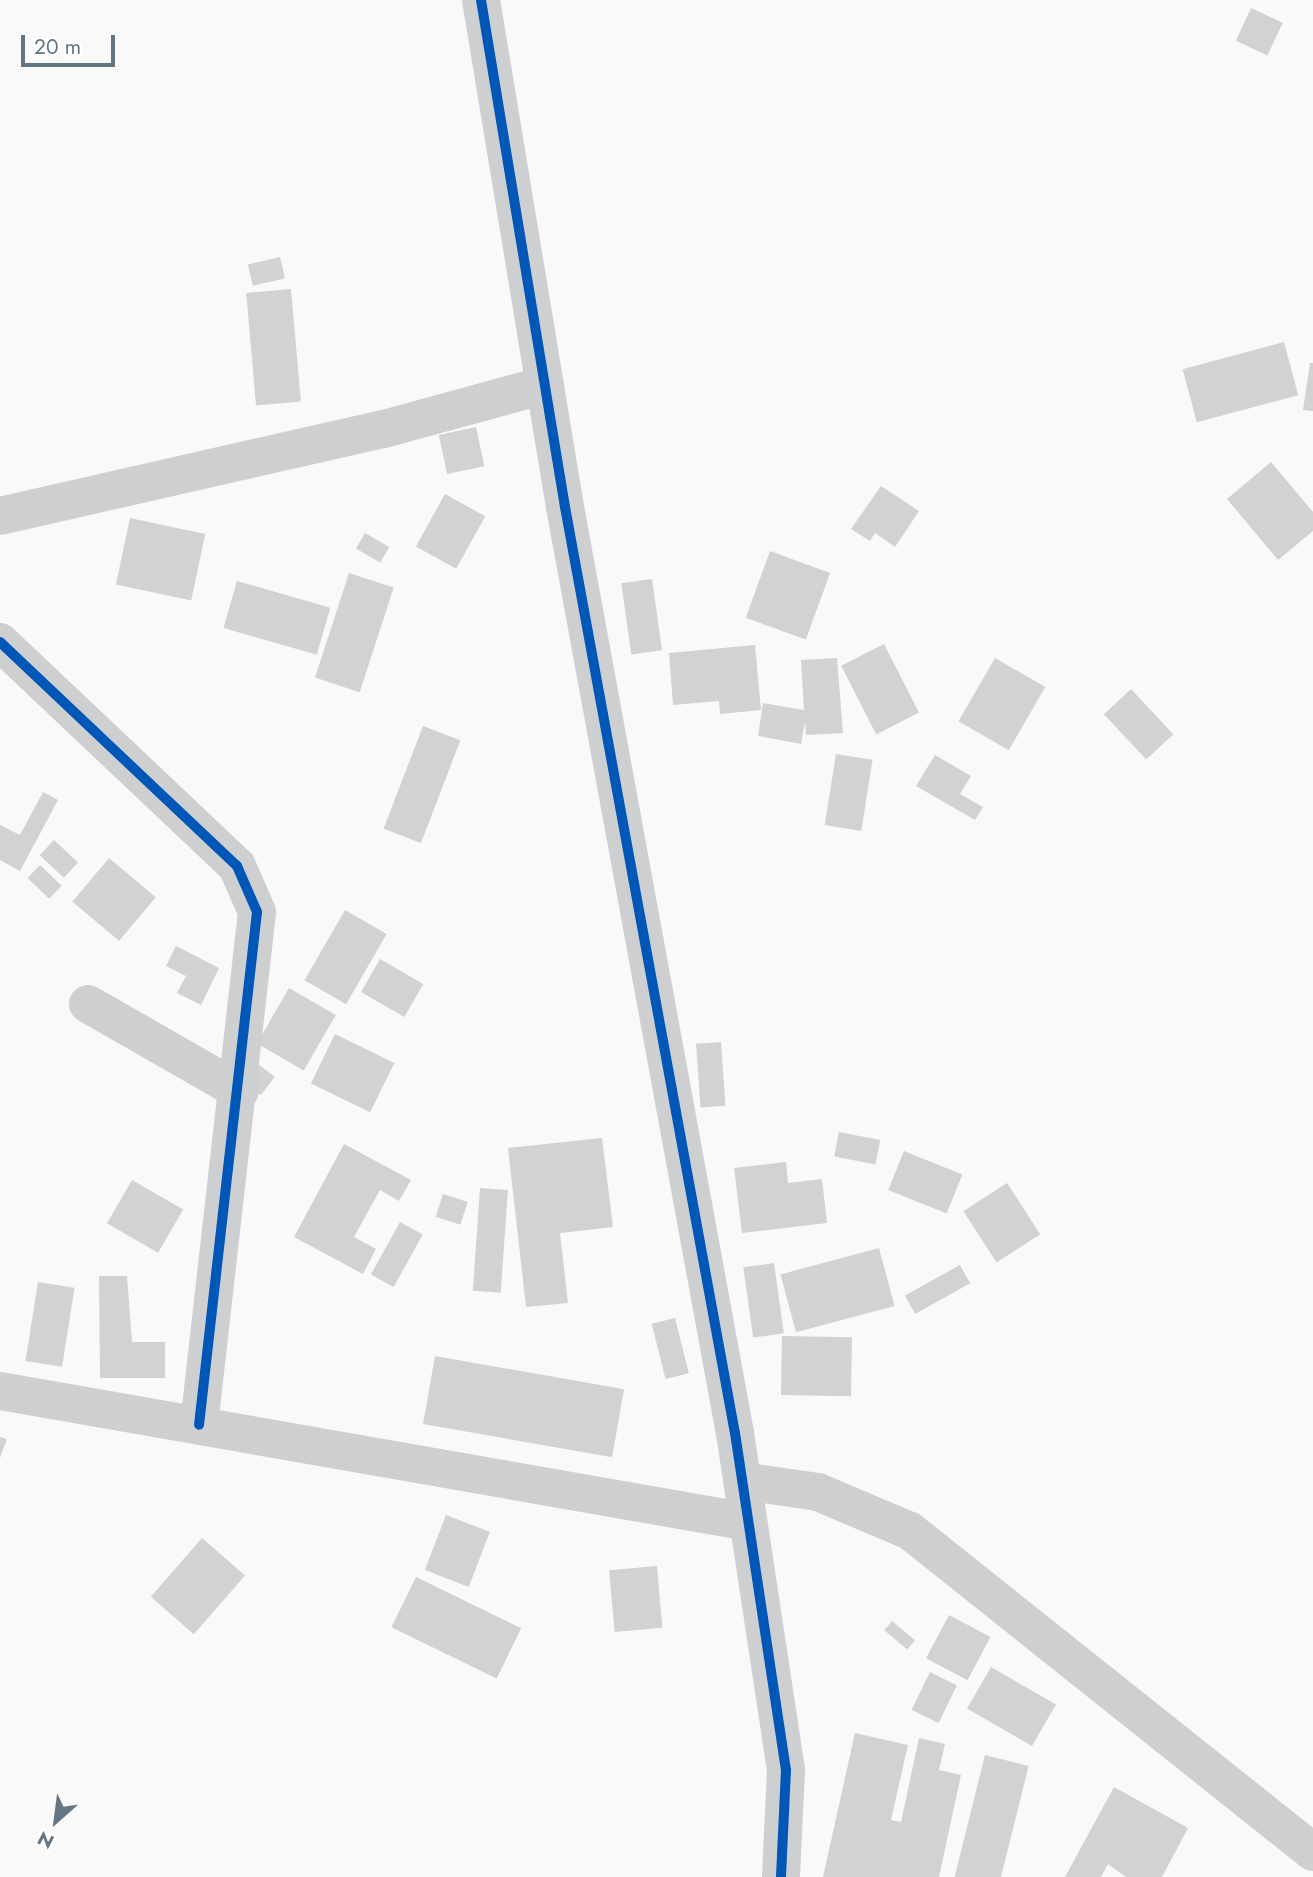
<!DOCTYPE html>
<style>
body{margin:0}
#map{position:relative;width:1313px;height:1877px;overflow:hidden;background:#f9f9f9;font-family:Jost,sans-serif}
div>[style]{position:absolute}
.building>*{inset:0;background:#d0d2d3;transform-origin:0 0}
.minor>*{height:38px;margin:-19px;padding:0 19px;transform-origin:19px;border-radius:19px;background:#cecfd0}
.cycleway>*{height:10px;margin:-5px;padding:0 5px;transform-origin:5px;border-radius:5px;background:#0057b8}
span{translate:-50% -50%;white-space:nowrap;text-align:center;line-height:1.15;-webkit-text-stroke:7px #fff;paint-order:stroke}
.north{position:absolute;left:21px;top:1786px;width:70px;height:70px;-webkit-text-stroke:5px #fff;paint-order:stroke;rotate:208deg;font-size:19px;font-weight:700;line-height:28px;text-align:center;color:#657683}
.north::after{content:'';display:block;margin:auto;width:24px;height:32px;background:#657683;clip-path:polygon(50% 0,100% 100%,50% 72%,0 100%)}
.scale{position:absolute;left:21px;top:35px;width:94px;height:32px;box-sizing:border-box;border:4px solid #657683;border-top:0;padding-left:9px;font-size:21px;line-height:24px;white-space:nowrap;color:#657683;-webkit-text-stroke:5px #fff;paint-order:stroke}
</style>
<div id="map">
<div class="building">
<div style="left:1251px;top:8px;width:35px;height:36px;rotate:25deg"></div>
<div style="left:280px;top:257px;width:22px;height:33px;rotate:77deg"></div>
<div style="left:291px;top:289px;width:113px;height:45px;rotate:85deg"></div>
<div style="left:1284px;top:342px;width:55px;height:105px;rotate:75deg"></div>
<div style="clip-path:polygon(1310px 363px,1313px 363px,1313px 411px,1303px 410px)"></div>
<div style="left:476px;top:427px;width:40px;height:38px;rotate:78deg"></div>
<div style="clip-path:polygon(1271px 462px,1313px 512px,1313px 531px,1278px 560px,1227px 499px)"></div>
<div style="clip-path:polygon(881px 486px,919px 511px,895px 547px,875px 533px,870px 541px,851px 529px)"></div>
<div style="left:445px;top:494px;width:46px;height:60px;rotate:29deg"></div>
<div style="left:130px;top:518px;width:77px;height:68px;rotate:12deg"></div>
<div style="left:365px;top:533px;width:28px;height:18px;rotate:30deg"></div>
<div style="left:770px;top:551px;width:64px;height:71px;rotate:20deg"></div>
<div style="left:349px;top:573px;width:47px;height:110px;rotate:18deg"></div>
<div style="left:652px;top:579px;width:72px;height:31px;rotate:82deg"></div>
<div style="left:237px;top:581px;width:97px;height:49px;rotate:16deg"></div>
<div style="left:884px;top:644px;width:77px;height:48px;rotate:63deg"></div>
<div style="clip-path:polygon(755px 645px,761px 710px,720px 714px,719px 701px,673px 705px,669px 653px)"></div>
<div style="clip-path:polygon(837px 658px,843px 733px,806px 735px,805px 722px,801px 744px,758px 736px,763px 703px,804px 710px,801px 660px)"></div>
<div style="left:995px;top:658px;width:58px;height:73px;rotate:30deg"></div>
<div style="left:1131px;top:689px;width:62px;height:37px;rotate:47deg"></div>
<div style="left:423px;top:726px;width:40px;height:110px;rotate:21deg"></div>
<div style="left:836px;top:754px;width:37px;height:72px;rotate:9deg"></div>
<div style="clip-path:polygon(935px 755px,971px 776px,960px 794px,983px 807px,975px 820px,916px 786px)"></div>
<div style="clip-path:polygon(43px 792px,58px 800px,20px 871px,0 860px,0 825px,20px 835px)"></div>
<div style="left:54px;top:840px;width:33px;height:21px;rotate:43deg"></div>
<div style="left:109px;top:858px;width:61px;height:57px;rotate:40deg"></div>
<div style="left:40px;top:865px;width:30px;height:18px;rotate:44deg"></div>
<div style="left:345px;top:910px;width:48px;height:81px;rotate:30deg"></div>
<div style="clip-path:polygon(176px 946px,219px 968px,201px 1005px,177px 993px,186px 976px,166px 966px)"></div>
<div style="left:380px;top:959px;width:50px;height:38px;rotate:30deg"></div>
<div style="left:289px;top:988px;width:54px;height:64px;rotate:30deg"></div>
<div style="left:335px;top:1034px;width:66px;height:55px;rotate:26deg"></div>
<div style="left:721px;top:1042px;width:64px;height:25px;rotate:86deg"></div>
<div style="left:258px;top:1064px;width:21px;height:23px;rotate:37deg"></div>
<div style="left:839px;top:1132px;width:42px;height:25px;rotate:11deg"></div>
<div style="clip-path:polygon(602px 1138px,613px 1227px,560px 1233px,568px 1303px,526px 1307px,508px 1148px)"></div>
<div style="clip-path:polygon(344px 1144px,411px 1180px,399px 1201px,380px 1190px,354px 1237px,376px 1249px,363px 1274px,294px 1237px)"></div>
<div style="left:904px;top:1151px;width:63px;height:42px;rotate:22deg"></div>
<div style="clip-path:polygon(786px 1162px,788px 1183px,822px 1179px,827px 1223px,742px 1233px,734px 1168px)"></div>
<div style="left:132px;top:1180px;width:59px;height:50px;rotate:30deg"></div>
<div style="left:1007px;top:1183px;width:61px;height:52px;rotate:57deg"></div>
<div style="left:480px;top:1188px;width:28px;height:103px;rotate:4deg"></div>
<div style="left:443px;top:1194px;width:26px;height:24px;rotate:18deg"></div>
<div style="left:400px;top:1222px;width:26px;height:60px;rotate:29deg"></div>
<div style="left:879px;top:1248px;width:60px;height:102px;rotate:75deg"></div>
<div style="left:774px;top:1263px;width:71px;height:31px;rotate:82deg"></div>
<div style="left:960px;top:1265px;width:21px;height:63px;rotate:61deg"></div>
<div style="clip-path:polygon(99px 1276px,127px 1276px,132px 1342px,165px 1342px,165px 1378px,100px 1378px)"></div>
<div style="left:38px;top:1282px;width:37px;height:80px;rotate:9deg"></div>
<div style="left:675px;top:1318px;width:57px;height:24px;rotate:76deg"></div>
<div style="left:782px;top:1336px;width:70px;height:59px;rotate:1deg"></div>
<div style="left:435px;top:1356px;width:192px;height:69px;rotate:10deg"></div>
<div style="clip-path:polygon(0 1437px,7px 1439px,0 1458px)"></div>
<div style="left:446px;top:1515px;width:47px;height:59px;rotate:21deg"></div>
<div style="left:202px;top:1538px;width:57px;height:78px;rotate:41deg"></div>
<div style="left:657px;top:1566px;width:62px;height:48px;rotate:85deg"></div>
<div style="left:416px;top:1577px;width:117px;height:56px;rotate:26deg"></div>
<div style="left:949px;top:1615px;width:47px;height:49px;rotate:28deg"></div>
<div style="left:892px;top:1621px;width:30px;height:12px;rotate:40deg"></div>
<div style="left:991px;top:1667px;width:75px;height:48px;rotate:30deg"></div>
<div style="left:930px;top:1672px;width:30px;height:42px;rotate:26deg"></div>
<div style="clip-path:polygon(855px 1733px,908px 1745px,891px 1820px,901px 1822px,919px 1738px,945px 1744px,939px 1770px,961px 1775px,939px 1877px,823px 1877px)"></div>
<div style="left:985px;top:1755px;width:45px;height:126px;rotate:14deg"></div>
<div style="clip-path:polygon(1114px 1787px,1188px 1828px,1162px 1877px,1126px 1877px,1108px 1864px,1101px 1877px,1065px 1877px)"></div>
</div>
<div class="minor">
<div style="left:481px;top:0;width:514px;rotate:80.59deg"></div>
<div style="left:565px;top:507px;width:941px;rotate:79.6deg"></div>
<div style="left:735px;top:1433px;width:341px;rotate:81.4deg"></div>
<div style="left:786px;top:1770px;width:107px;rotate:92.7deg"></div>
<div style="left:0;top:516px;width:394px;rotate:-12.8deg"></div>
<div style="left:384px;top:429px;width:167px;rotate:-15.3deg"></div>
<div style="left:0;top:642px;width:326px;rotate:43.4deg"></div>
<div style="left:237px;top:866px;width:50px;rotate:66.5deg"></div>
<div style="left:257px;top:912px;width:516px;rotate:96.45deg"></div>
<div style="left:88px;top:1004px;width:175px;rotate:29.8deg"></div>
<div style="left:0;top:1391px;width:759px;rotate:9.93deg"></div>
<div style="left:742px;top:1481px;width:77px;rotate:8.2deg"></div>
<div style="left:818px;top:1492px;width:100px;rotate:23deg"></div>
<div style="left:910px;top:1531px;width:515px;rotate:38.54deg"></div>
</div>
<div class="cycleway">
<div style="left:481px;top:0;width:514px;rotate:80.59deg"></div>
<div style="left:565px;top:507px;width:941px;rotate:79.6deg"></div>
<div style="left:735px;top:1433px;width:341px;rotate:81.4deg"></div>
<div style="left:786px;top:1770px;width:107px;rotate:92.7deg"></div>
<div style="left:0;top:642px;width:326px;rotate:43.4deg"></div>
<div style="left:237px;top:866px;width:50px;rotate:66.5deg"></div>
<div style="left:257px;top:912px;width:516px;rotate:96.45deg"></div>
</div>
<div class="north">N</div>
<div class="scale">20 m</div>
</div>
